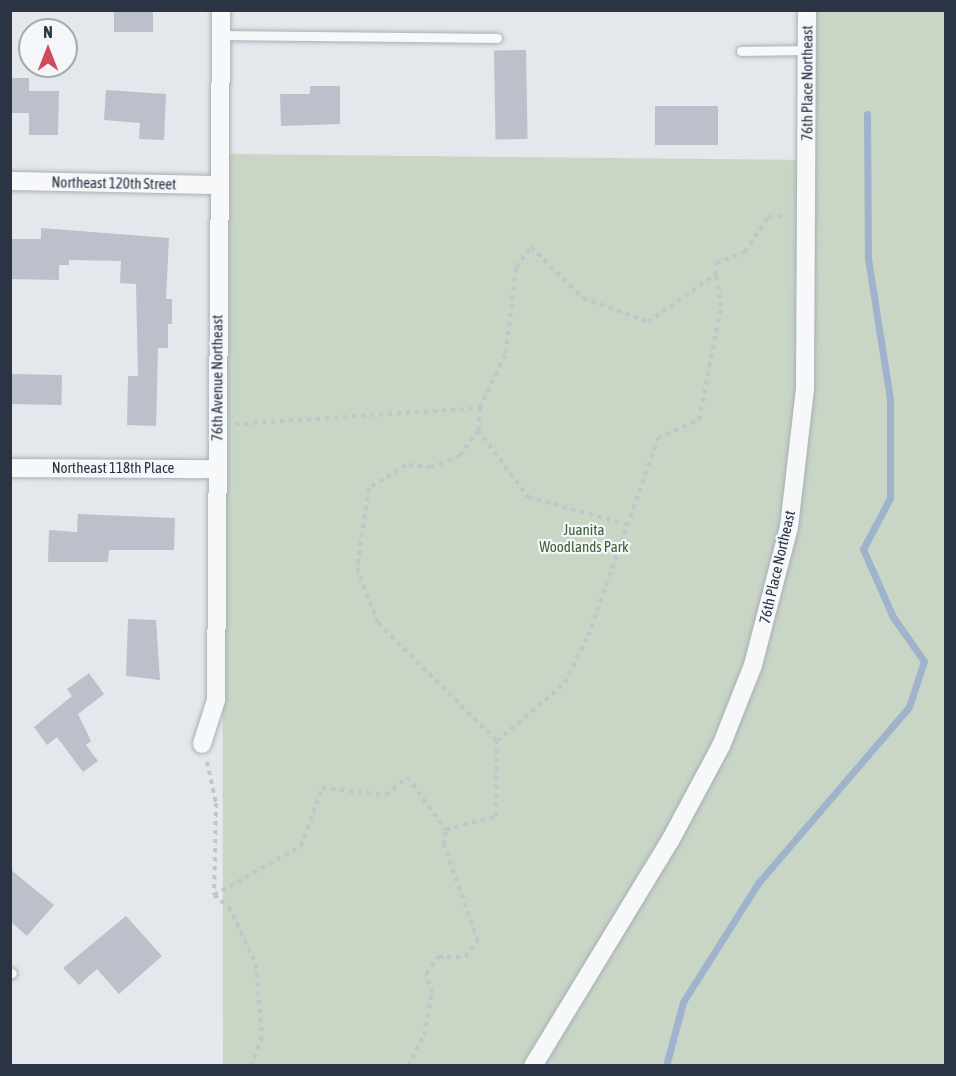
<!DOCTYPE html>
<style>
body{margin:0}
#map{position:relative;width:956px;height:1076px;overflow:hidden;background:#e4e7ec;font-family:"Asap Condensed",sans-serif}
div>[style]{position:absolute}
.green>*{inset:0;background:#c9d6c5}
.stream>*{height:7px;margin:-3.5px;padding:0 3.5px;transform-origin:3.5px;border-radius:3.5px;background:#9fb4cc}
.building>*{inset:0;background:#bbc0ca;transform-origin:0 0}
.path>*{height:4px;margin-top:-2px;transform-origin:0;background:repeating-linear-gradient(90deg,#c2c5cb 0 4.5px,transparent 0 9px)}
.roads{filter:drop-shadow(0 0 2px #a9aeb7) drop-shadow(0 0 2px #a9aeb7)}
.service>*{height:9px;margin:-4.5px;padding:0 4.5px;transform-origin:4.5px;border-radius:4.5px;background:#f7f8fa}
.minor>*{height:18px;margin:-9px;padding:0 9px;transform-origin:9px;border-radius:9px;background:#f7f8fa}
span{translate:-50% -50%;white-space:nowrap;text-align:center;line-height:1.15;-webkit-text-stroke:4.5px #f4f6f9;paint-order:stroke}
.street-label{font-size:15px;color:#2b3445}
.park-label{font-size:15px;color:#3f6138}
.frame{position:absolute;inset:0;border:12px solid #2b3445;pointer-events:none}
.north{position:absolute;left:18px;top:18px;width:60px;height:60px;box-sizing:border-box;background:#f4f6f9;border:2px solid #a4a8b1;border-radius:50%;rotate:0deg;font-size:16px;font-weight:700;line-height:24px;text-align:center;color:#2b3445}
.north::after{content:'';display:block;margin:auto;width:21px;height:27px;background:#d1495b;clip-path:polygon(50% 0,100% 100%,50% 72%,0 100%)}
</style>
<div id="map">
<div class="green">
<div style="clip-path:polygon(807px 11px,945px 11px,945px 1065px,223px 1065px,222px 154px,807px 160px)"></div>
</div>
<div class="stream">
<div style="left:666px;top:1066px;width:66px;rotate:-75.1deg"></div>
<div style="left:683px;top:1002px;width:142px;rotate:-57.7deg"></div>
<div style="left:759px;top:882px;width:230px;rotate:-49.4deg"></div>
<div style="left:909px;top:707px;width:48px;rotate:-71.9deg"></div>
<div style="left:924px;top:661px;width:54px;rotate:-125.2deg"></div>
<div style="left:893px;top:617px;width:74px;rotate:-113.8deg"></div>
<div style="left:863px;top:549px;width:58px;rotate:-62.1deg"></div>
<div style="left:890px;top:498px;width:99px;rotate:-90deg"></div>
<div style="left:890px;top:399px;width:142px;rotate:-98.9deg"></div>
<div style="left:868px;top:259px;width:145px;rotate:-90.4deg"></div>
</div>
<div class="building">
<div style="left:114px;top:10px;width:39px;height:22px"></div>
<div style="left:526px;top:50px;width:89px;height:32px;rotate:89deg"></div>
<div style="clip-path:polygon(10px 78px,29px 78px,29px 91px,59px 91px,58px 135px,29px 135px,29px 113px,10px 113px)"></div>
<div style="clip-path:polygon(310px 86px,340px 86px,340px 124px,281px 126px,280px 94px,310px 94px)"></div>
<div style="clip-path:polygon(106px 90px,166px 94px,164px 140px,139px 139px,140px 123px,104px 120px)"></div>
<div style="left:655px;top:106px;width:63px;height:39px"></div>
<div style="clip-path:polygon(41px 228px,169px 238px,166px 299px,172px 299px,172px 324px,168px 324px,168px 348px,158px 348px,156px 426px,127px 425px,128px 376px,138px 376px,136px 284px,120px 283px,121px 261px,69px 260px,69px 265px,59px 265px,59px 280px,10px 279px,10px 239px,41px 239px)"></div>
<div style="left:10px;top:374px;width:52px;height:30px;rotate:1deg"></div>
<div style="clip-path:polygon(78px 514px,175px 518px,174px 550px,109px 550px,108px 562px,48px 562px,49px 530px,77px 532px)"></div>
<div style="clip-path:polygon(128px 619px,156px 620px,160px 680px,126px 676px)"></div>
<div style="clip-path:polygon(89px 673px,104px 694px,78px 714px,91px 741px,86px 745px,98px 761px,83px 772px,57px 737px,47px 745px,34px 727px,72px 696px,67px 689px)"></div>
<div style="clip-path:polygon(10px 869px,54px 905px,27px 936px,10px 921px)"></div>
<div style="clip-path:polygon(126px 916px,162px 956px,119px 994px,97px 969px,79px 985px,63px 968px)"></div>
</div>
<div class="path">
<div style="left:480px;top:408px;width:22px;rotate:95deg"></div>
<div style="left:478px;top:430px;width:32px;rotate:125deg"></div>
<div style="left:460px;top:456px;width:31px;rotate:159deg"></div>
<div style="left:431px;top:467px;width:25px;rotate:-175deg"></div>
<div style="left:406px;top:465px;width:44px;rotate:148.1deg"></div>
<div style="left:369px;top:488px;width:81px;rotate:98.5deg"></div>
<div style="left:357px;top:568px;width:59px;rotate:69.1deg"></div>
<div style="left:378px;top:623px;width:168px;rotate:44.8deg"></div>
<div style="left:235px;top:424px;width:246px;rotate:-3.7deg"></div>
<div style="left:480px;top:408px;width:61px;rotate:-64.7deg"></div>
<div style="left:506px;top:353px;width:87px;rotate:-83.4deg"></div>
<div style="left:516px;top:267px;width:25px;rotate:-53deg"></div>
<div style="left:531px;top:247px;width:73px;rotate:44.4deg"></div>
<div style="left:583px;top:298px;width:69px;rotate:20.3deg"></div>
<div style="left:648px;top:322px;width:83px;rotate:-35.2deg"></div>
<div style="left:716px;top:274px;width:11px;rotate:-90deg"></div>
<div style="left:716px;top:263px;width:31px;rotate:-21deg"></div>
<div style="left:745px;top:252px;width:42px;rotate:-56.7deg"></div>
<div style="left:768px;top:217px;width:19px;rotate:-3deg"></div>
<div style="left:478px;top:430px;width:84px;rotate:53.3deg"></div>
<div style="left:528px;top:497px;width:101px;rotate:15.6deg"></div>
<div style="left:207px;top:762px;width:42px;rotate:77.6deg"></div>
<div style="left:216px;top:803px;width:92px;rotate:91.2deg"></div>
<div style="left:214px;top:895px;width:19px;rotate:39deg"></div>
<div style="left:229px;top:907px;width:63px;rotate:64.7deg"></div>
<div style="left:256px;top:964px;width:73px;rotate:85.3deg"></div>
<div style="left:262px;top:1037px;width:31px;rotate:111deg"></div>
<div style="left:214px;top:895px;width:100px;rotate:-29.4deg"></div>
<div style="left:301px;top:846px;width:62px;rotate:-70.1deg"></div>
<div style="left:322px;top:788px;width:64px;rotate:6.2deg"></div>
<div style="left:386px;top:795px;width:28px;rotate:-41deg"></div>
<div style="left:407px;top:777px;width:66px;rotate:53.7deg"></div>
<div style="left:408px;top:1066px;width:35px;rotate:-63deg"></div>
<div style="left:424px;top:1035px;width:43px;rotate:-79.2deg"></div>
<div style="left:432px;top:993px;width:20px;rotate:-108deg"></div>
<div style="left:426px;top:974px;width:21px;rotate:-55deg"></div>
<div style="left:438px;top:957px;width:27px"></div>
<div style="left:465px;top:957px;width:21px;rotate:-51deg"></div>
<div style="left:478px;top:941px;width:102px;rotate:-109.5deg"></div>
<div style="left:444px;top:845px;width:15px;rotate:-82deg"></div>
<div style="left:446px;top:830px;width:52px;rotate:-15.6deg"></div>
<div style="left:496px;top:816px;width:75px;rotate:-89.2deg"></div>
<div style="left:497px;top:741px;width:89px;rotate:-40.5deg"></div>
<div style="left:565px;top:683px;width:52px;rotate:-63.9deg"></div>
<div style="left:588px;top:636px;width:210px;rotate:-70.5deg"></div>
<div style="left:658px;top:438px;width:45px;rotate:-23.7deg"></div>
<div style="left:699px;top:420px;width:115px;rotate:-79deg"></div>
<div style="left:721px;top:307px;width:33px;rotate:-99deg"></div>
</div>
<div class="roads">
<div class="service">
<div style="left:221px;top:35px;width:276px;rotate:0.6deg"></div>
<div style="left:741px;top:51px;width:66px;rotate:-0.9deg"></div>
<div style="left:10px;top:974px;width:2px;rotate:-27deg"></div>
</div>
<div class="minor">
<div style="left:10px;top:181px;width:208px;rotate:1.1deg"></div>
<div style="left:10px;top:468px;width:206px;rotate:0.3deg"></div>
<div style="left:202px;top:744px;width:46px;rotate:-72.3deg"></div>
<div style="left:216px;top:700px;width:690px;rotate:-89.58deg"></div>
<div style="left:533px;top:1066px;width:263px;rotate:-58.7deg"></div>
<div style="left:670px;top:841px;width:108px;rotate:-61.8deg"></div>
<div style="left:721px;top:746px;width:87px;rotate:-68.4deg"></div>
<div style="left:753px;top:665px;width:143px;rotate:-75.4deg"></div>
<div style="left:789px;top:527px;width:140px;rotate:-83.4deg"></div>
<div style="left:805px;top:388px;width:378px;rotate:-89.7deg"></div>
</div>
</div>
<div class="street-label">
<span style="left:807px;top:83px;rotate:-90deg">76th Place Northeast</span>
<span style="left:114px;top:183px;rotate:1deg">Northeast 120th Street</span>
<span style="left:217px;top:378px;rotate:-90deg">76th Avenue Northeast</span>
<span style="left:113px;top:468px">Northeast 118th Place</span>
<span style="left:777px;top:567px;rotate:-77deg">76th Place Northeast</span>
</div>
<div class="park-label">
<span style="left:584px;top:538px">Juanita<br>Woodlands Park</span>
</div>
<div class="frame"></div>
<div class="north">N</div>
</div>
